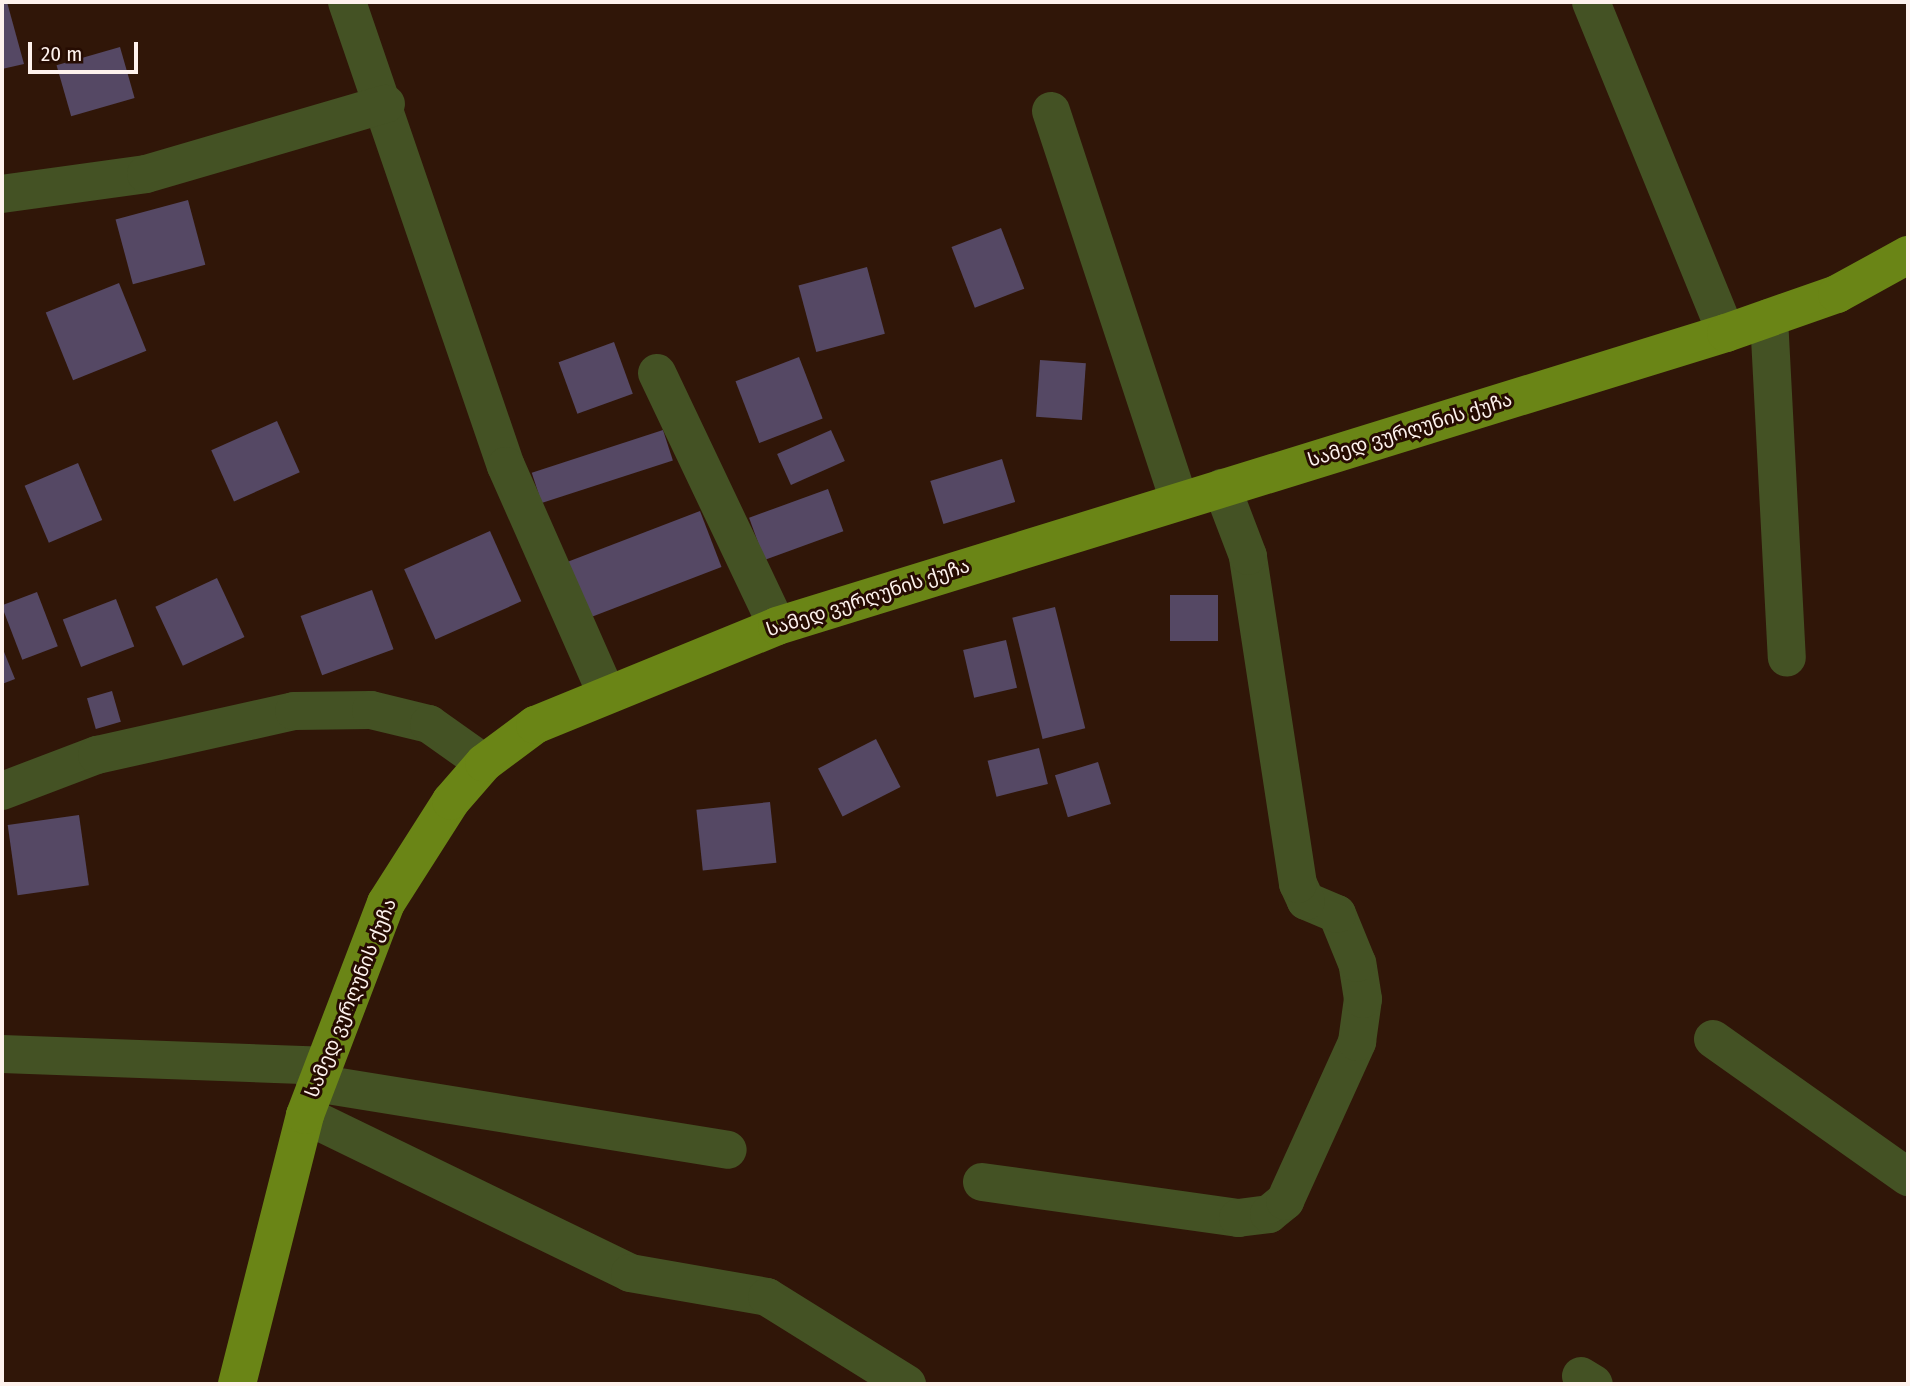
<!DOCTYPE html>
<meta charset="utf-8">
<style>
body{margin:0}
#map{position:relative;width:1910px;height:1386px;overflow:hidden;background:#301608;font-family:"Fira Sans Condensed","Noto Sans Georgian",sans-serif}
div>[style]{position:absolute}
.building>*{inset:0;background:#554864;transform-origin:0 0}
.minor>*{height:38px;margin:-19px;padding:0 19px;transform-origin:19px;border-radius:19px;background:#445224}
.major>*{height:38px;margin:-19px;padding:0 19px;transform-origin:19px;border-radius:19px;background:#6a8516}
span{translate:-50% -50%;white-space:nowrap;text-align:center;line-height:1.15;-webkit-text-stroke:6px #260c02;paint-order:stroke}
.street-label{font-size:19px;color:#fef2ed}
.frame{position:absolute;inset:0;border:4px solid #fef2ed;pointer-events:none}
.scale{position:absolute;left:28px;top:42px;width:110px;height:32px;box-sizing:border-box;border:4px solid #fef2ed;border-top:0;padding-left:9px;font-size:21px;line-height:24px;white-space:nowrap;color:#fef2ed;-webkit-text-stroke:5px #260c02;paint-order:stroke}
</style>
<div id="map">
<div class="building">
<div style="clip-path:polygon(2px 2px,7px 2px,24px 64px,2px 69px)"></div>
<div style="left:120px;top:47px;width:53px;height:66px;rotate:74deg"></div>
<div style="left:188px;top:200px;width:67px;height:75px;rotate:75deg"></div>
<div style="left:1001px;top:228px;width:65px;height:53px;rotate:69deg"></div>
<div style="left:867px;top:267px;width:69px;height:71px;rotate:75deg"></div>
<div style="left:119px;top:283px;width:73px;height:79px;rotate:68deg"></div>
<div style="left:614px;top:342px;width:55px;height:59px;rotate:70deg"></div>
<div style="left:799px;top:357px;width:66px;height:68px;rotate:69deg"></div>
<div style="left:1040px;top:360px;width:46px;height:57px;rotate:4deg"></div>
<div style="left:277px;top:421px;width:56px;height:72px;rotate:66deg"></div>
<div style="left:663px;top:430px;width:32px;height:138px;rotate:72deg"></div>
<div style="left:831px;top:430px;width:34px;height:59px;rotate:66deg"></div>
<div style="left:1002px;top:459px;width:45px;height:75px;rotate:73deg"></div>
<div style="left:78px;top:463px;width:62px;height:58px;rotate:67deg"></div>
<div style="left:828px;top:489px;width:45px;height:84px;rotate:70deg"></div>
<div style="left:700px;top:511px;width:60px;height:143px;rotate:69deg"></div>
<div style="left:490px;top:531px;width:77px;height:94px;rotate:66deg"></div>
<div style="left:217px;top:578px;width:65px;height:68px;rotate:65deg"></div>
<div style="left:372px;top:590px;width:63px;height:76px;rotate:70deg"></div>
<div style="left:37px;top:592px;width:58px;height:38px;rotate:69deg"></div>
<div style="left:1170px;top:595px;width:48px;height:46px"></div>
<div style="left:116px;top:599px;width:51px;height:57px;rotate:69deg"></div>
<div style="left:1055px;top:607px;width:125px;height:44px;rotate:76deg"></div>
<div style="left:1006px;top:640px;width:49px;height:44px;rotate:77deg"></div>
<div style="clip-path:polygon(2px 647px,15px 679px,2px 684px)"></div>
<div style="left:112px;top:691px;width:32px;height:26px;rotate:74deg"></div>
<div style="left:876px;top:739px;width:54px;height:65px;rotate:63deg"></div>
<div style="left:1039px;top:748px;width:37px;height:53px;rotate:76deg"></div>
<div style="left:1098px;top:762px;width:44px;height:45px;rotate:73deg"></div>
<div style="left:770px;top:802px;width:61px;height:74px;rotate:84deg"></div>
<div style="left:79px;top:815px;width:71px;height:72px;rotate:82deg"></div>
</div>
<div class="minor">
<div style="left:347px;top:2px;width:490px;rotate:71.1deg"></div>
<div style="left:506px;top:466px;width:250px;rotate:66.2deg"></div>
<div style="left:1591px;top:2px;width:357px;rotate:67.8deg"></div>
<div style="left:1051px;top:111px;width:410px;rotate:71.8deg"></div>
<div style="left:2px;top:194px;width:145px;rotate:-7.9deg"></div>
<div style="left:146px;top:174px;width:250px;rotate:-16.3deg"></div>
<div style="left:1769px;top:318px;width:340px;rotate:87deg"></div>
<div style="left:657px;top:373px;width:280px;rotate:64.6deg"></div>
<div style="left:2px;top:791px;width:102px;rotate:-20.8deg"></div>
<div style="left:97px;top:755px;width:202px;rotate:-12.6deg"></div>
<div style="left:294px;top:711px;width:77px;rotate:-0.7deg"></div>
<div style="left:371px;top:710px;width:60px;rotate:13.6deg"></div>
<div style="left:429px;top:724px;width:67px;rotate:35.3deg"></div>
<div style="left:1713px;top:1039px;width:239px;rotate:35.3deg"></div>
<div style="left:2px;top:1054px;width:321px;rotate:2.1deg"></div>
<div style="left:315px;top:1083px;width:418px;rotate:9.2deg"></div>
<div style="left:305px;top:1115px;width:361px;rotate:25.9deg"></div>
<div style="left:630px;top:1273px;width:139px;rotate:9.9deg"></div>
<div style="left:767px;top:1297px;width:165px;rotate:31.9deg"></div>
<div style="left:982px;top:1182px;width:259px;rotate:8deg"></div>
<div style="left:1238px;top:1218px;width:31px;rotate:-7deg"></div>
<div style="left:1269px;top:1214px;width:21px;rotate:-39deg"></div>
<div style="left:1285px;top:1201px;width:175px;rotate:-65.6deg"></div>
<div style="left:1357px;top:1042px;width:43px;rotate:-82.1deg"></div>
<div style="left:1363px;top:999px;width:36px;rotate:-99deg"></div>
<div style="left:1357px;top:963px;width:53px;rotate:-112.2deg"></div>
<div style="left:1337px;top:914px;width:34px;rotate:-157deg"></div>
<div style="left:1306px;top:901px;width:19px;rotate:-115deg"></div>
<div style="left:1298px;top:884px;width:332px;rotate:-98.7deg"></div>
<div style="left:1248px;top:556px;width:73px;rotate:-110.9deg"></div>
<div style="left:1581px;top:1376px;width:15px;rotate:32deg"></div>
</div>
<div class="major">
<div style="left:237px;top:1384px;width:277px;rotate:-75.8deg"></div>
<div style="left:305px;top:1115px;width:227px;rotate:-69.1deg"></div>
<div style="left:386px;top:903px;width:121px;rotate:-57.5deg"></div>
<div style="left:451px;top:801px;width:50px;rotate:-49deg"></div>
<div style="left:484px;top:763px;width:64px;rotate:-36.7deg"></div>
<div style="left:535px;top:725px;width:261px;rotate:-22.2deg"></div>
<div style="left:777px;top:626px;width:993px;rotate:-17.16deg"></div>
<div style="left:1726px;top:333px;width:118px;rotate:-19.4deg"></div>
<div style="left:1837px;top:294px;width:81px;rotate:-28.8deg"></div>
</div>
<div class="street-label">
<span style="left:1410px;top:430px;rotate:-17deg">სამედ ვურღუნის ქუჩა</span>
<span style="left:868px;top:598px;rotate:-18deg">სამედ ვურღუნის ქუჩა</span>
<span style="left:351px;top:998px;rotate:-68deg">სამედ ვურღუნის ქუჩა</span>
</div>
<div class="frame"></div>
<div class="scale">20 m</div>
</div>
